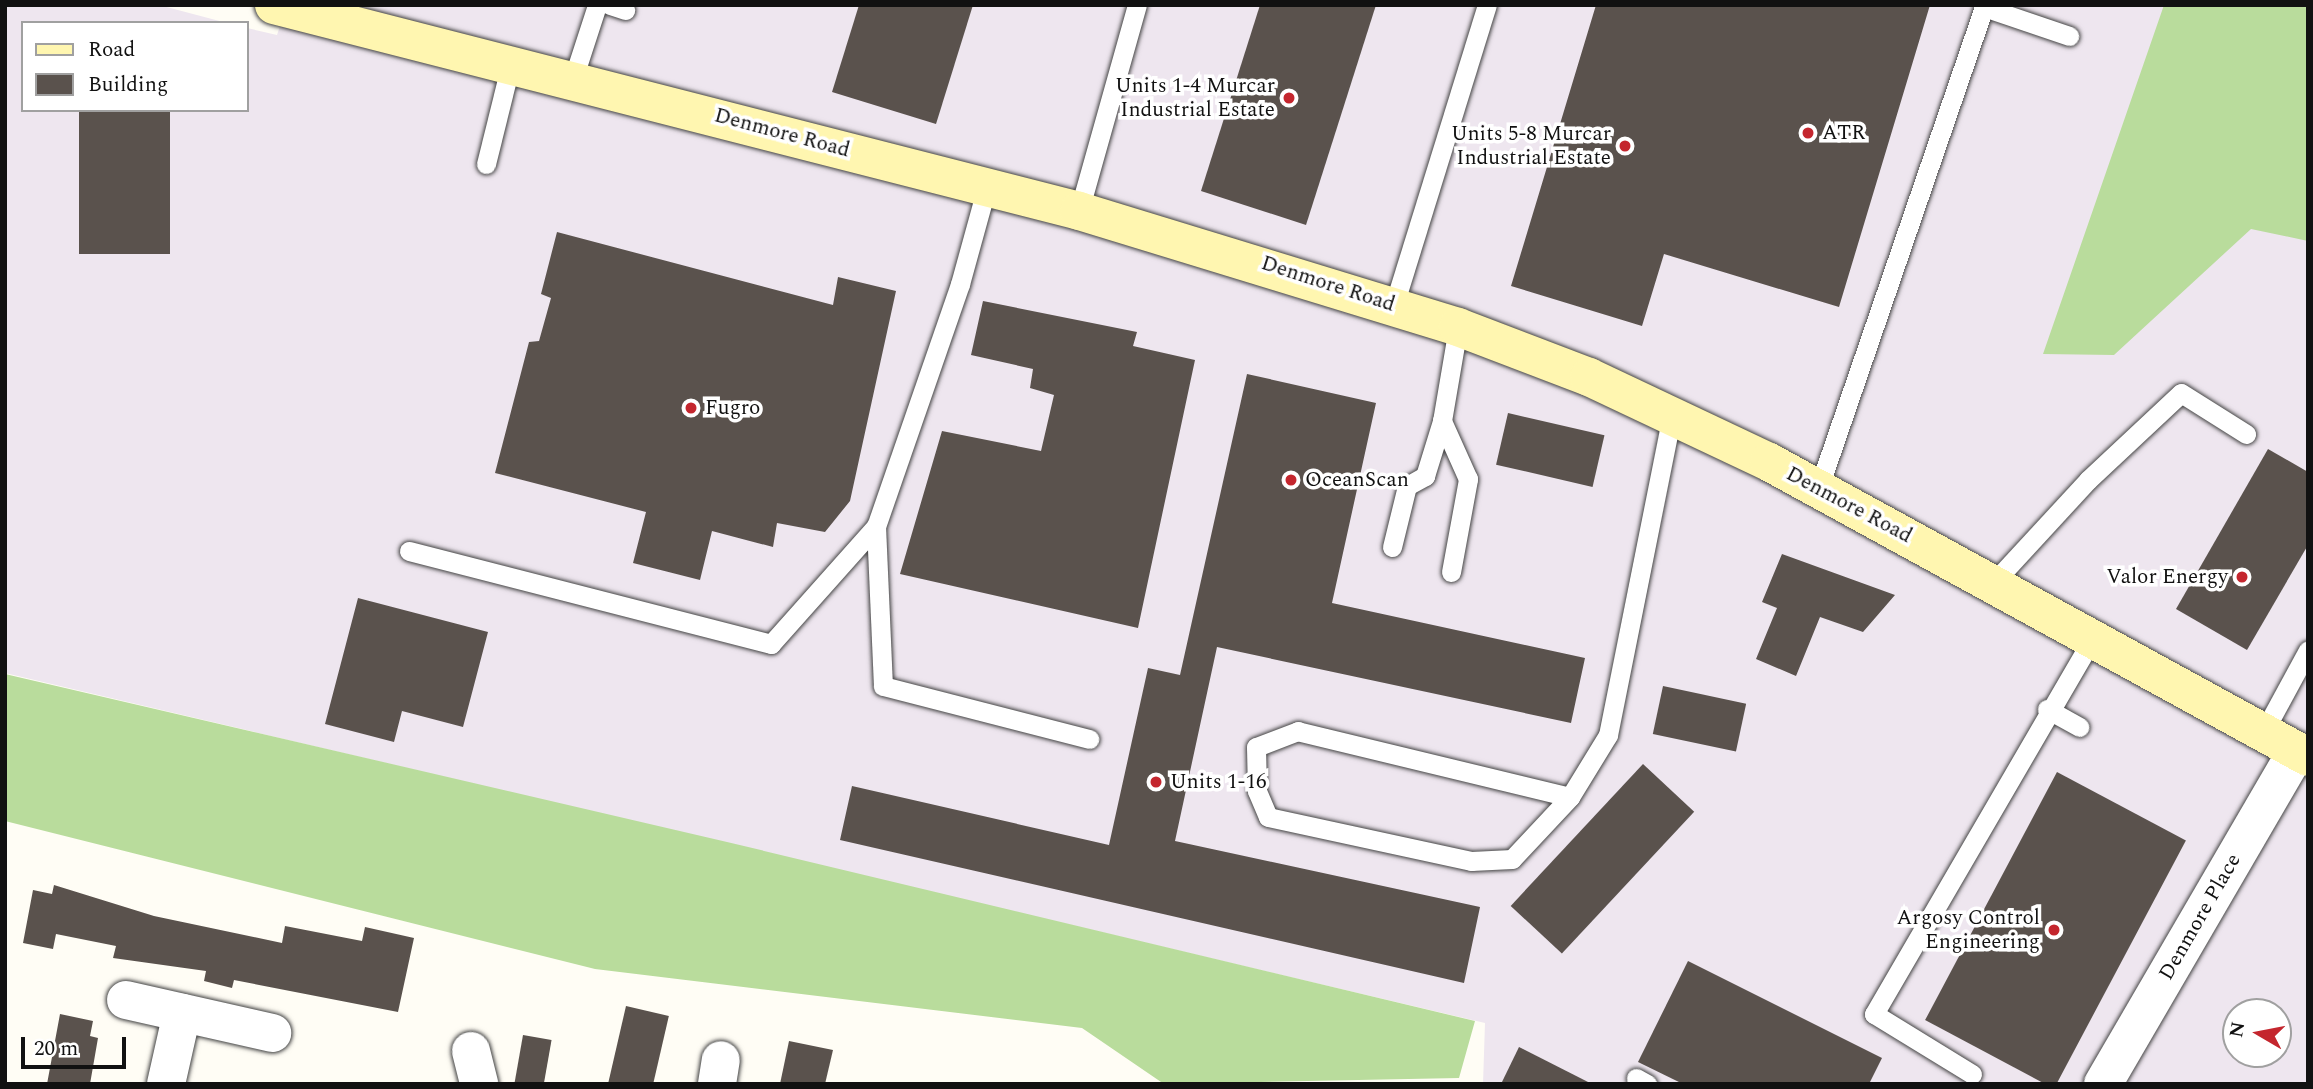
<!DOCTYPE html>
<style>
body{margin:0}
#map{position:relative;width:2313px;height:1089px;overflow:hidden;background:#fffdf5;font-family:Spectral,serif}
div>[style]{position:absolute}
.industrial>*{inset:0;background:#eee6ef}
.forest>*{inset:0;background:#b9dc9c}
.building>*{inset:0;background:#5a524d;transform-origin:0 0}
.roads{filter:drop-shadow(0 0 2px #444) drop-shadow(0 0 2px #444)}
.lane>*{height:19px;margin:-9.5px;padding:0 9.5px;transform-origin:9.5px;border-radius:9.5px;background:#fff}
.street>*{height:38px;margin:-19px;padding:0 19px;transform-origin:19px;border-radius:19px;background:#fff}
.secondary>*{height:38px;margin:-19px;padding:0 19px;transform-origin:19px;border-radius:19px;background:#fff6b0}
.dots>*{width:19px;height:19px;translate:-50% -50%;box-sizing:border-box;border:4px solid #fff;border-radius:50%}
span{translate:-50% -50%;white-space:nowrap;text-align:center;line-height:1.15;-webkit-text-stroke:7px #fff;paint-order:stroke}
.poi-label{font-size:21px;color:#111}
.right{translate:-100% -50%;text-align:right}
.left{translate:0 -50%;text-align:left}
.street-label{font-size:21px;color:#111}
.frame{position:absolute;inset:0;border:7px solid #111;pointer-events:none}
.legend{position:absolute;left:21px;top:21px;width:228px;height:91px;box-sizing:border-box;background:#fff;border:2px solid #a0a0a0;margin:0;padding:9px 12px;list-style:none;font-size:21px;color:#111}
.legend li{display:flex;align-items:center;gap:14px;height:35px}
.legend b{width:35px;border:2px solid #a0a0a0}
.north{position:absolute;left:2222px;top:998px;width:70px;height:70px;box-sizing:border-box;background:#fff;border:2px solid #a0a0a0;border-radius:50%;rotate:280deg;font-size:19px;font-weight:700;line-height:28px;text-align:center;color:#111}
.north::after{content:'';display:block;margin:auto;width:24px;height:32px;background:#c4262e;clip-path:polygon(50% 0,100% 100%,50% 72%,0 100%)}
.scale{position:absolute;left:21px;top:1037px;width:105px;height:32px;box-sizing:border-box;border:4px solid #111;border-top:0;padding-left:9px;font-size:21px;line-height:24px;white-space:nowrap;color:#111;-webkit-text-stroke:5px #fff;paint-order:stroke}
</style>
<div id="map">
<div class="industrial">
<div style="clip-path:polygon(evenodd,5px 5px,159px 5px,227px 23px,23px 23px,23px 110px,247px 110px,247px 28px,277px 35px,287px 5px,2227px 5px,2308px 214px,2308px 1084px,1483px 1084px,1485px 1023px,5px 673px,5px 5px,2236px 1012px,2278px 1012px,2278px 1054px,2236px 1054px,2236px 1012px)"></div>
</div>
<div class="forest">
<div style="clip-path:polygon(2164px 5px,2308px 5px,2308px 241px,2251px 229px,2114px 355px,2043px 354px)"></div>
<div style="clip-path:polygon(5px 674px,727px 842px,1475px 1021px,1459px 1078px,1164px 1084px,1082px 1028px,595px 969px,5px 821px)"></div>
</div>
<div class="building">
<div style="clip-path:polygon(859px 5px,973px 5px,936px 124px,832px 92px)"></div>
<div style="clip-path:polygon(1260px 5px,1376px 5px,1306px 225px,1201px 191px)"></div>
<div style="clip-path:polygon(1596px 5px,1930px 5px,1839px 307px,1664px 254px,1642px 326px,1511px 286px)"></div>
<div style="left:79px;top:110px;width:91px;height:144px"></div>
<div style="clip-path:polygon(557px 232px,833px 305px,838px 277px,896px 291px,850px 501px,825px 532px,777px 523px,773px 547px,712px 531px,700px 580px,633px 563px,646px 512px,495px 473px,529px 342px,539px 341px,551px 298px,541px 294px)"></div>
<div style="clip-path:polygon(983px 301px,1137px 332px,1133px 346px,1195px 360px,1138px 628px,900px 574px,942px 431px,1041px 451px,1054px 395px,1030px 388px,1033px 369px,971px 355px)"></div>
<div style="clip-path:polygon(1247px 374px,1376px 403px,1332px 603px,1585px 658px,1571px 723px,1217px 647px,1175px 841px,1480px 907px,1464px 983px,840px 840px,852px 786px,1109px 845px,1148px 668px,1180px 675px)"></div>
<div style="left:1508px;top:413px;width:99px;height:53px;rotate:13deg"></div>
<div style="clip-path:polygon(2268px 449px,2308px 472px,2308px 545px,2247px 650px,2176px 609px)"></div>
<div style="clip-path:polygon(1782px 554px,1895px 595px,1863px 632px,1820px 617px,1796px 676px,1756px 659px,1777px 608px,1762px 602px)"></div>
<div style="clip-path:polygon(358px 598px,488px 632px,463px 727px,402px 711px,394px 742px,325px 724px)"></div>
<div style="left:1663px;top:686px;width:85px;height:49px;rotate:12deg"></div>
<div style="left:1643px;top:764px;width:70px;height:194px;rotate:43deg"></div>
<div style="left:2057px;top:772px;width:146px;height:281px;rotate:28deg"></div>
<div style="clip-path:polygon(54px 885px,154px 916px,282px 943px,285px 926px,362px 941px,365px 927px,414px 938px,398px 1012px,234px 980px,232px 988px,204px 981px,206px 971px,113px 958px,116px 946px,56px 934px,53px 949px,23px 943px,33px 890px,52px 894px)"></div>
<div style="clip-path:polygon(1688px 961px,1882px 1058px,1869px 1084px,1683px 1084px,1638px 1062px)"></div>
<div style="left:626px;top:1006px;width:44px;height:80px;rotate:13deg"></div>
<div style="clip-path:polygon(60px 1014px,93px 1021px,90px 1036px,98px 1038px,90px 1084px,47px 1084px)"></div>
<div style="left:523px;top:1035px;width:29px;height:50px;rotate:10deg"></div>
<div style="clip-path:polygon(789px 1041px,833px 1050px,825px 1084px,780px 1084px)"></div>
<div style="clip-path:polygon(1519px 1047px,1592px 1084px,1501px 1084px)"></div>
</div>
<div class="roads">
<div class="lane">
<div style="left:610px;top:5px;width:16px;rotate:18deg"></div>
<div style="left:573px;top:79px;width:78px;rotate:-72deg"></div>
<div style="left:486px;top:164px;width:104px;rotate:-76.1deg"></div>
<div style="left:987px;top:186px;width:102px;rotate:105.4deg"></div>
<div style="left:960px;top:284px;width:256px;rotate:109.1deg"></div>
<div style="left:876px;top:526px;width:160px;rotate:87.5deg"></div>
<div style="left:883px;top:686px;width:213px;rotate:14.4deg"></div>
<div style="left:1079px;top:211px;width:214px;rotate:-74.3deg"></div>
<div style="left:1394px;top:305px;width:314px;rotate:-72.8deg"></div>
<div style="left:1819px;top:487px;width:508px;rotate:-71.03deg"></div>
<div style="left:1984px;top:7px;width:90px;rotate:18.8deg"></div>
<div style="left:1392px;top:547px;width:63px;rotate:-76.2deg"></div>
<div style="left:1407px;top:486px;width:21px;rotate:-29deg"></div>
<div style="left:1425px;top:476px;width:58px;rotate:-72.8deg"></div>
<div style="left:409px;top:551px;width:374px;rotate:14.4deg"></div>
<div style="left:771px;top:644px;width:158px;rotate:-48.3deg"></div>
<div style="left:1451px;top:572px;width:95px;rotate:-79.6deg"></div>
<div style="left:1468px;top:479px;width:64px;rotate:-114.1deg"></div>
<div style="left:1442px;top:421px;width:95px;rotate:-80.3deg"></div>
<div style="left:1993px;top:583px;width:140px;rotate:-47.3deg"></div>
<div style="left:2088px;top:480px;width:127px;rotate:-43.1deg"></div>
<div style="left:2181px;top:393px;width:77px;rotate:32.2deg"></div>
<div style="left:2047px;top:709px;width:37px;rotate:29deg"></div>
<div style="left:2263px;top:733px;width:94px;rotate:-61.5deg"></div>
<div style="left:1570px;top:797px;width:280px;rotate:-166.4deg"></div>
<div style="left:1298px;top:731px;width:45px;rotate:159.1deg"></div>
<div style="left:1256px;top:747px;width:44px;rotate:88.7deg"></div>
<div style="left:1257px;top:791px;width:28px;rotate:67deg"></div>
<div style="left:1268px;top:817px;width:208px;rotate:12.2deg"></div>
<div style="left:1471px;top:861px;width:41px;rotate:-2.8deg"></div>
<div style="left:1512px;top:859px;width:85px;rotate:-46.9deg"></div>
<div style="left:1570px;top:797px;width:73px;rotate:-58.5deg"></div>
<div style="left:1608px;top:735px;width:325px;rotate:-78.7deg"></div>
<div style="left:1972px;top:1074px;width:115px;rotate:-148.5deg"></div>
<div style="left:1874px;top:1014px;width:435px;rotate:-59.8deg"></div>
<div style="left:1636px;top:1078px;width:13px;rotate:29deg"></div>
</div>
<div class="street">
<div style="left:126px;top:1000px;width:150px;rotate:12.7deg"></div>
<div style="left:471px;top:1051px;width:34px;rotate:76deg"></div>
<div style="left:166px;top:1084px;width:73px;rotate:-77.3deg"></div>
<div style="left:717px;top:1084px;width:24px;rotate:-81deg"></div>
<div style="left:2103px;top:1084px;width:385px;rotate:-59.8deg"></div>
</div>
<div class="secondary">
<div style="left:274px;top:5px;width:831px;rotate:14.35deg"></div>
<div style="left:1079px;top:211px;width:396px;rotate:17deg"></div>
<div style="left:1458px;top:327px;width:140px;rotate:20.9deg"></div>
<div style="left:1589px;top:377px;width:199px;rotate:25.3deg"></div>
<div style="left:1769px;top:462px;width:614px;rotate:28.69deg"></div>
</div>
</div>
<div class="dots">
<div style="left:1289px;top:98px;background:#c4262e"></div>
<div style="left:1808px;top:133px;background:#c4262e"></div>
<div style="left:1625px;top:146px;background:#c4262e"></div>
<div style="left:691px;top:408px;background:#c4262e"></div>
<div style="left:1291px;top:480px;background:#c4262e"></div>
<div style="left:2242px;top:577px;background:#c4262e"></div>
<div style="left:1156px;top:782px;background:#c4262e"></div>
<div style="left:2054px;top:930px;background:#c4262e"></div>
</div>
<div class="poi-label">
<span class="right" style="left:1275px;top:98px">Units 1-4 Murcar<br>Industrial Estate</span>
<span class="left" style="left:1822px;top:133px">ATR</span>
<span class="right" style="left:1611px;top:146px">Units 5-8 Murcar<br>Industrial Estate</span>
<span class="left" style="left:705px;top:408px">Fugro</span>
<span class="left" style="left:1305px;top:480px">OceanScan</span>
<span class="right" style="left:2228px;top:577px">Valor Energy</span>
<span class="left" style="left:1170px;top:782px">Units 1-16</span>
<span class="right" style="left:2040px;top:930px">Argosy Control<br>Engineering</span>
</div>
<div class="street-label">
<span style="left:782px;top:133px;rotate:15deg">Denmore Road</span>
<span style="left:1328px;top:284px;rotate:18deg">Denmore Road</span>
<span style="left:1849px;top:505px;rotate:28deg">Denmore Road</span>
<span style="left:2200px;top:917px;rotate:-60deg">Denmore Place</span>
</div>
<div class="frame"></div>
<ul class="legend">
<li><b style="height:9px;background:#fff6b0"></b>Road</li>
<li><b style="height:19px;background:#5a524d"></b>Building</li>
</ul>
<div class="north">N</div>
<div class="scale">20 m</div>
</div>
